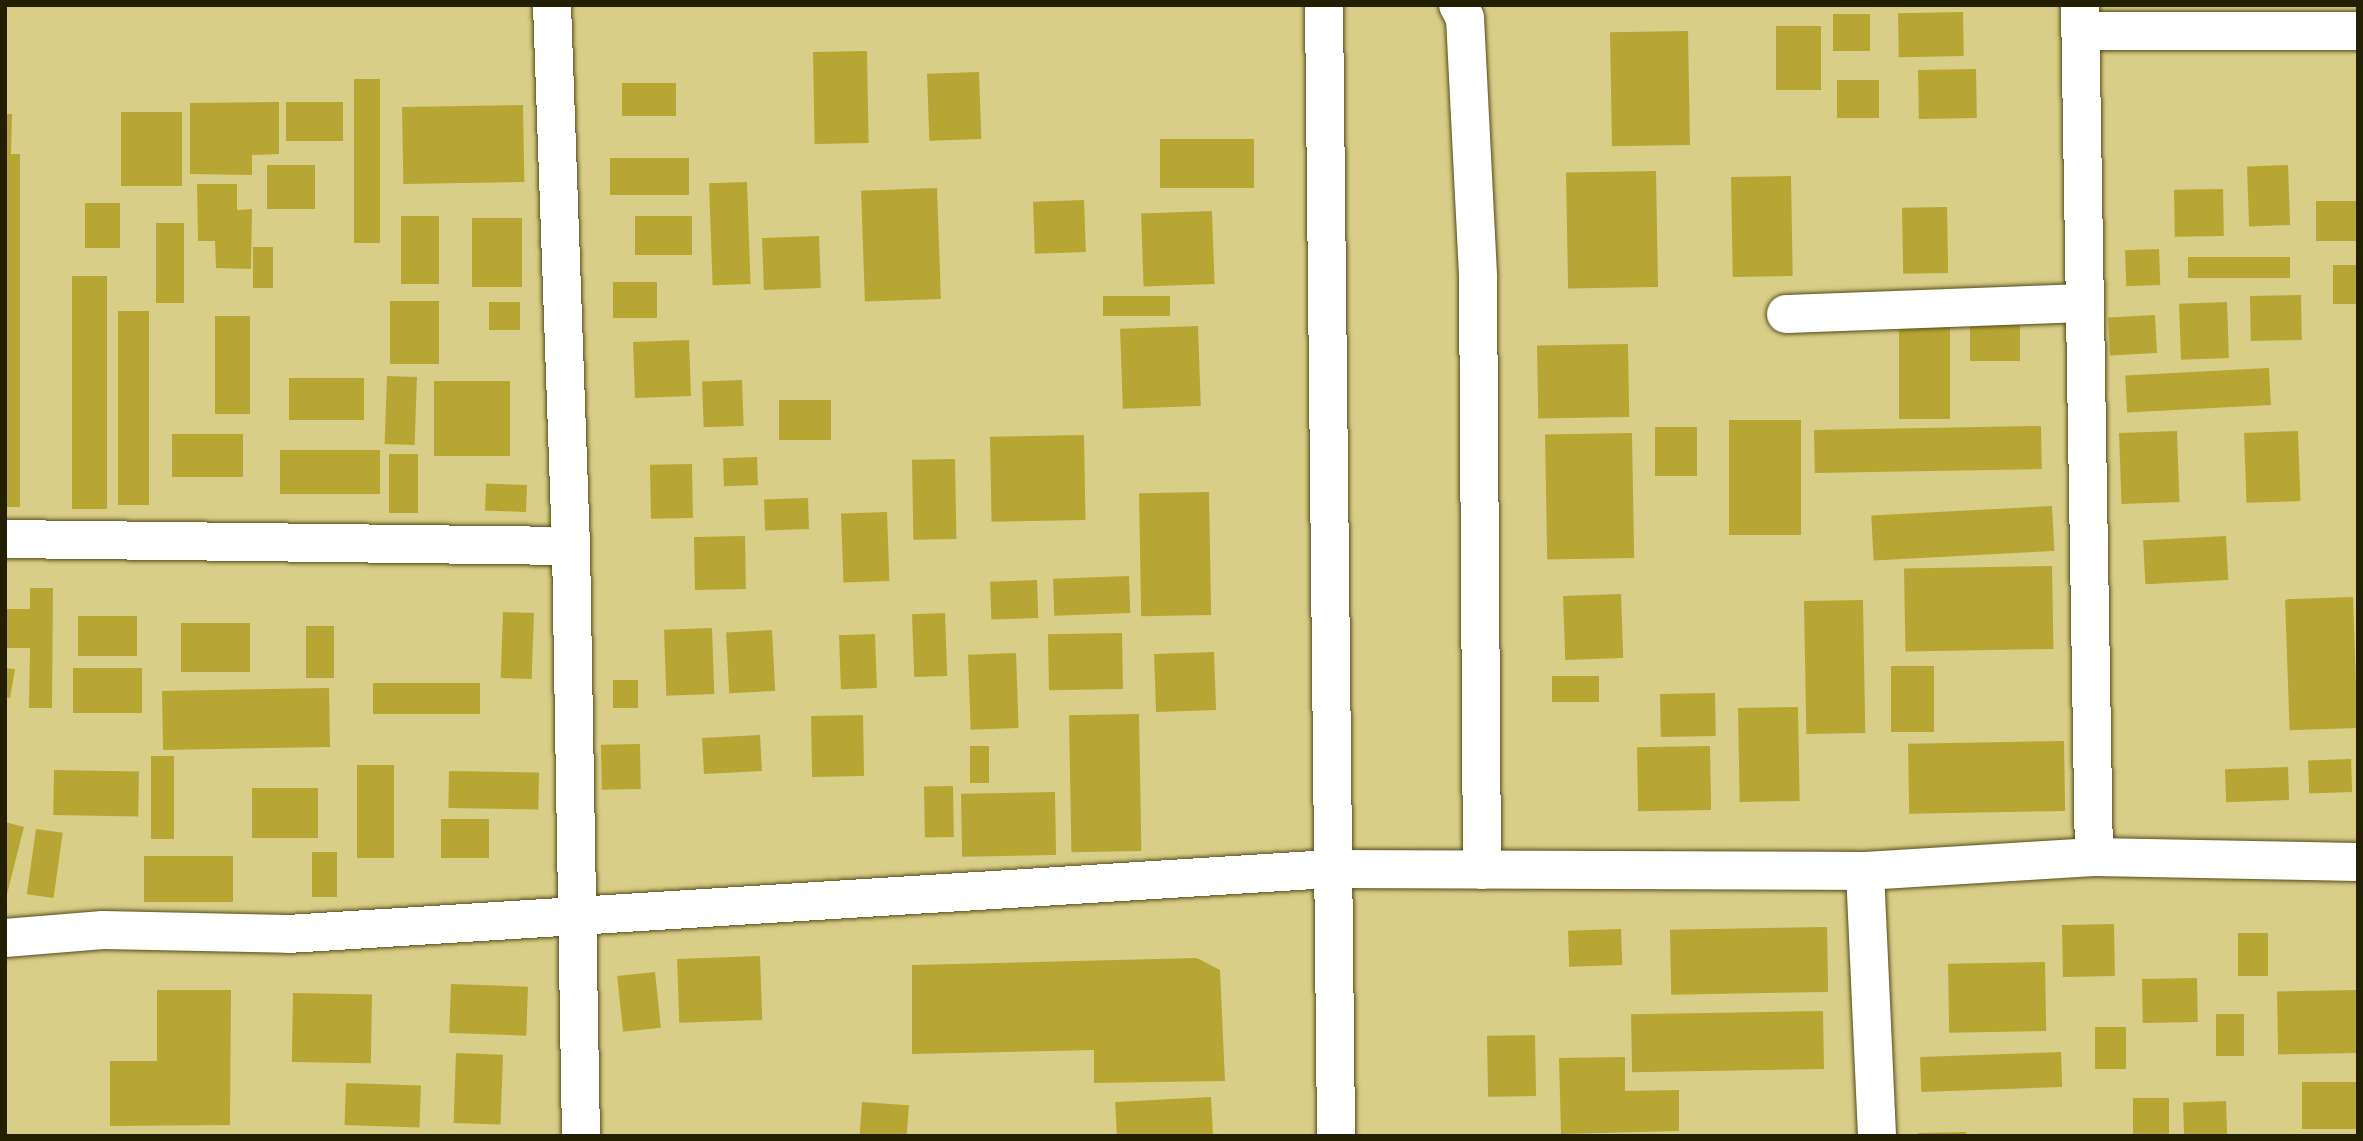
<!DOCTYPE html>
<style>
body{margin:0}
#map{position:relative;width:2363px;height:1141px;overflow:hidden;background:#d9ce88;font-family:Inter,sans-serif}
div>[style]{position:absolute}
.building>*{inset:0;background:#b7a634;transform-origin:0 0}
.roads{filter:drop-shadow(0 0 2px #544c17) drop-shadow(0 0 2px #544c17)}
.street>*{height:38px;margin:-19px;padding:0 19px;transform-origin:19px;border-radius:19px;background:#fff}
.secondary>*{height:38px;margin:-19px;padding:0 19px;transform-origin:19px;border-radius:19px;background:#fff}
span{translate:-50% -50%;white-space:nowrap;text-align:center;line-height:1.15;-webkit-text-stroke:5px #e6db95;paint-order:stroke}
.frame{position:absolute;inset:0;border:7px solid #231f03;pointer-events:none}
</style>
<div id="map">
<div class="building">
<div style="left:1963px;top:12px;width:44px;height:65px;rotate:89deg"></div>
<div style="left:1870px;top:14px;width:37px;height:37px;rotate:90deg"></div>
<div style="left:1776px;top:26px;width:45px;height:64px"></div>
<div style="left:1688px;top:31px;width:114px;height:78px;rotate:89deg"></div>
<div style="left:867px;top:51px;width:92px;height:54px;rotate:89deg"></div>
<div style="left:1976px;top:69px;width:49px;height:58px;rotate:89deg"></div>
<div style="left:979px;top:72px;width:67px;height:52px;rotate:88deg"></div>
<div style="left:354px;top:79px;width:26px;height:164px"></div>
<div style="left:1837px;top:80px;width:42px;height:38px"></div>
<div style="left:676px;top:83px;width:33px;height:54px;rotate:90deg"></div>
<div style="clip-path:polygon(279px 102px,279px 154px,252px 155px,252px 175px,190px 174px,190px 103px)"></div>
<div style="left:286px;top:102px;width:57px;height:39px"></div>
<div style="left:523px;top:105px;width:77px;height:121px;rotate:89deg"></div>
<div style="left:121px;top:112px;width:61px;height:74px"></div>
<div style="clip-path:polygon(5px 114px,12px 114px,11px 154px,20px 154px,20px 507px,5px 507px)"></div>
<div style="left:1254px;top:139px;width:49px;height:94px;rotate:90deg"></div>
<div style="left:689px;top:158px;width:37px;height:79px;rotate:90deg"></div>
<div style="left:267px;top:165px;width:48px;height:44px"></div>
<div style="left:2288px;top:165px;width:60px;height:41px;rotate:88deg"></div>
<div style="left:1656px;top:171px;width:116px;height:90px;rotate:89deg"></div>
<div style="left:1791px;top:176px;width:100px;height:60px;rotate:89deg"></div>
<div style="left:747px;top:182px;width:102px;height:38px;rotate:88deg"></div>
<div style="clip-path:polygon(197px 184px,237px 184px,237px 210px,252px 209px,251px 269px,216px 268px,215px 241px,198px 241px)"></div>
<div style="left:937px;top:188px;width:111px;height:76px;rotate:88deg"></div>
<div style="left:2223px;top:189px;width:47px;height:49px;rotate:89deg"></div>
<div style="left:1084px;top:200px;width:52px;height:51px;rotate:88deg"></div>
<div style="left:2358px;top:201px;width:40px;height:42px;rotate:90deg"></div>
<div style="left:85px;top:203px;width:35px;height:45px"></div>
<div style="left:1947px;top:207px;width:66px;height:45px;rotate:89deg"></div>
<div style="left:1212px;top:211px;width:73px;height:71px;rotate:88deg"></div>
<div style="left:401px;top:216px;width:38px;height:68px"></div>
<div style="left:692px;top:216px;width:39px;height:57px;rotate:90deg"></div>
<div style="left:472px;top:218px;width:50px;height:69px"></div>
<div style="left:156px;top:223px;width:28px;height:80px"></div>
<div style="left:819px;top:236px;width:52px;height:57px;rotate:88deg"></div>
<div style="left:273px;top:247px;width:41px;height:20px;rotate:90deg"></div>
<div style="left:2159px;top:249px;width:36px;height:34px;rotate:88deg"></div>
<div style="left:2290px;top:257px;width:21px;height:102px;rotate:90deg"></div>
<div style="left:2358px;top:265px;width:39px;height:25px;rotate:90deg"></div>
<div style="left:72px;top:276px;width:35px;height:233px"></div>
<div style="left:657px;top:282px;width:36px;height:44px;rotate:90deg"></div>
<div style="left:2301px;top:295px;width:45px;height:51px;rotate:89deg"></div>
<div style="left:1170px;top:296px;width:20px;height:67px;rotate:90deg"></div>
<div style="left:390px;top:301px;width:49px;height:63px"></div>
<div style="left:489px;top:302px;width:31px;height:28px"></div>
<div style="left:2227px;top:302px;width:56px;height:48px;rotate:88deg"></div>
<div style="left:149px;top:311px;width:194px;height:31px;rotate:90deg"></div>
<div style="left:1899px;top:312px;width:51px;height:107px"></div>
<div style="left:2155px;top:315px;width:38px;height:47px;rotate:87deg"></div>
<div style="left:215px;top:316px;width:35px;height:98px"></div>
<div style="left:1970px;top:322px;width:50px;height:39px"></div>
<div style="left:1198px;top:326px;width:80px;height:78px;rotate:88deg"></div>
<div style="left:689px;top:340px;width:56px;height:56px;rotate:88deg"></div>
<div style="left:1628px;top:344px;width:73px;height:91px;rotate:89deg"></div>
<div style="left:2269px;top:368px;width:37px;height:144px;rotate:87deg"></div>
<div style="left:387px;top:376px;width:30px;height:68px;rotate:2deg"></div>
<div style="left:289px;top:378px;width:75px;height:42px"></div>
<div style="left:742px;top:380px;width:46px;height:40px;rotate:88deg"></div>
<div style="left:510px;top:381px;width:75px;height:76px;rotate:90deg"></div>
<div style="left:831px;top:400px;width:40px;height:52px;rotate:90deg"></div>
<div style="left:1801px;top:420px;width:115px;height:72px;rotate:90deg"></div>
<div style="left:2041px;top:426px;width:43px;height:227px;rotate:89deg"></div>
<div style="left:1655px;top:427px;width:42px;height:49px"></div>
<div style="left:2177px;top:431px;width:71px;height:58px;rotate:88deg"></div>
<div style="left:2298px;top:431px;width:70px;height:54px;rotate:88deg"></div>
<div style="left:1632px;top:433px;width:125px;height:87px;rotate:89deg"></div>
<div style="left:172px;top:434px;width:71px;height:43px"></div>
<div style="left:1084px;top:435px;width:85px;height:94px;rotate:89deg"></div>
<div style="left:380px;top:450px;width:44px;height:100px;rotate:90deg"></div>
<div style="left:389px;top:454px;width:29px;height:59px"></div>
<div style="left:757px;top:457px;width:28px;height:34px;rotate:88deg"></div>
<div style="left:955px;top:459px;width:80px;height:43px;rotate:89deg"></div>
<div style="left:692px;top:464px;width:54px;height:42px;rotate:89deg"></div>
<div style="left:527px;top:485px;width:27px;height:41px;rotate:92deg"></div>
<div style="left:1209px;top:492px;width:123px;height:70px;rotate:89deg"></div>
<div style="left:808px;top:498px;width:31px;height:44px;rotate:88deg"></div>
<div style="left:2052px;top:506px;width:45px;height:181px;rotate:87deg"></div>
<div style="left:887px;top:512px;width:69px;height:46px;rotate:88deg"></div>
<div style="left:745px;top:536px;width:53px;height:51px;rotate:89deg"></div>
<div style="left:2226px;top:536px;width:44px;height:83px;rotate:87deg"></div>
<div style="left:2052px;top:566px;width:83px;height:148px;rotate:89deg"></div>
<div style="left:1129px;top:576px;width:37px;height:76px;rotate:88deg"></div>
<div style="left:1037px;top:580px;width:38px;height:47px;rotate:88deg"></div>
<div style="clip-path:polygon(30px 588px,53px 588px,52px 708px,29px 708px,30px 648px,5px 648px,5px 609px,30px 609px)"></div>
<div style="left:1621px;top:594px;width:64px;height:58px;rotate:88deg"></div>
<div style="left:2353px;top:597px;width:131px;height:68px;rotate:88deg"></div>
<div style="left:1863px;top:600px;width:133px;height:59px;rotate:89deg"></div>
<div style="left:503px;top:612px;width:31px;height:66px;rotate:2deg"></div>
<div style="left:945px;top:613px;width:63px;height:33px;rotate:88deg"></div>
<div style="left:78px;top:616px;width:59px;height:40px"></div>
<div style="left:181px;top:623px;width:69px;height:49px"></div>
<div style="left:334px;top:626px;width:52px;height:28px;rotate:90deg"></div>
<div style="left:712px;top:628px;width:66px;height:48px;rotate:88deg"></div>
<div style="left:772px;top:630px;width:61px;height:46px;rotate:87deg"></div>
<div style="left:1122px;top:633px;width:56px;height:74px;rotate:89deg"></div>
<div style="left:875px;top:634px;width:54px;height:36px;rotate:88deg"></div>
<div style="left:1214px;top:652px;width:58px;height:60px;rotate:88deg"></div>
<div style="left:1016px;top:653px;width:75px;height:48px;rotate:88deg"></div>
<div style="left:1891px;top:666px;width:43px;height:66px"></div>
<div style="clip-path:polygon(5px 668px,15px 669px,10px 698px,5px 697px)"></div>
<div style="left:73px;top:668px;width:69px;height:45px"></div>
<div style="left:1599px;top:676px;width:26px;height:47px;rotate:90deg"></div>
<div style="left:613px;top:680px;width:25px;height:28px"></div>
<div style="left:373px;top:683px;width:107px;height:31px"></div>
<div style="left:329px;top:688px;width:59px;height:167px;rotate:89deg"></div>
<div style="left:1715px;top:693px;width:43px;height:55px;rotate:89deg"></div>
<div style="left:1798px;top:707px;width:94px;height:60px;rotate:89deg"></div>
<div style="left:1139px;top:714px;width:137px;height:70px;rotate:89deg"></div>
<div style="left:863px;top:715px;width:61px;height:52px;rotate:89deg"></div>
<div style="left:760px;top:735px;width:36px;height:58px;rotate:87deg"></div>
<div style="left:2064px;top:741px;width:70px;height:156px;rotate:89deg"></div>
<div style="left:640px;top:744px;width:45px;height:39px;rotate:89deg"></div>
<div style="left:970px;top:746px;width:19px;height:37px"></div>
<div style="left:1710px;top:746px;width:64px;height:73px;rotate:89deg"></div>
<div style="left:151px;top:756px;width:23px;height:83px"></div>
<div style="left:2351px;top:759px;width:33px;height:43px;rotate:88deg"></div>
<div style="left:357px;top:765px;width:37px;height:93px"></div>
<div style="left:2288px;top:767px;width:33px;height:63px;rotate:88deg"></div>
<div style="left:54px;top:770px;width:85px;height:45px;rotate:1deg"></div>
<div style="left:449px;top:771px;width:90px;height:37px;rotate:1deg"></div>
<div style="left:953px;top:786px;width:51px;height:29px;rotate:89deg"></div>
<div style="left:318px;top:788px;width:50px;height:66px;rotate:90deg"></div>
<div style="left:1055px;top:792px;width:63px;height:94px;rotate:89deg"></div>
<div style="left:441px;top:819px;width:48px;height:39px"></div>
<div style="clip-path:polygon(5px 822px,24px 827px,6px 898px,5px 898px)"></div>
<div style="left:36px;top:829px;width:27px;height:66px;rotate:8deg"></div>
<div style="left:312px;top:852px;width:25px;height:45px"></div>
<div style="left:233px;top:856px;width:46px;height:89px;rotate:90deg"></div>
<div style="left:2114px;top:924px;width:52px;height:52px;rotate:89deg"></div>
<div style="left:1827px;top:927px;width:65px;height:157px;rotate:89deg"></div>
<div style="left:1621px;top:929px;width:36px;height:53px;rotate:88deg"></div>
<div style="left:2268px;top:933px;width:43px;height:30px;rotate:90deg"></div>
<div style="left:760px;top:956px;width:64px;height:83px;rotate:88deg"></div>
<div style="clip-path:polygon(1197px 958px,1220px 970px,1225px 1081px,1094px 1083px,1094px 1050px,912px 1054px,912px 965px)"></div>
<div style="left:2045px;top:962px;width:69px;height:97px;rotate:89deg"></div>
<div style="left:655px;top:972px;width:56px;height:38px;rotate:84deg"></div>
<div style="left:2197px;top:978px;width:44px;height:55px;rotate:89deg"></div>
<div style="left:451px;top:984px;width:77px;height:49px;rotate:2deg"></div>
<div style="clip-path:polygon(157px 990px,231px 990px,230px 1125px,110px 1126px,110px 1061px,157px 1061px)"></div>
<div style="left:2357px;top:990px;width:63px;height:80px;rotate:89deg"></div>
<div style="left:293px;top:993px;width:79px;height:69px;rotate:1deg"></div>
<div style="left:1823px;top:1011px;width:58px;height:192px;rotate:89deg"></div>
<div style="left:2244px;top:1014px;width:42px;height:28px;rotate:90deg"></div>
<div style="left:2095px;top:1027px;width:31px;height:42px"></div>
<div style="left:1535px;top:1035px;width:61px;height:48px;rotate:89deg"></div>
<div style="left:2061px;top:1052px;width:35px;height:141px;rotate:88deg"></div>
<div style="left:456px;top:1053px;width:47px;height:70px;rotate:2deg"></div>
<div style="clip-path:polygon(1625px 1057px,1625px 1091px,1679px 1090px,1679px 1131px,1561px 1134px,1559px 1058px)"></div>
<div style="left:2358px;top:1082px;width:47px;height:56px;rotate:90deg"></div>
<div style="left:346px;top:1083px;width:75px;height:42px;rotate:2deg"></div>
<div style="left:1211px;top:1097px;width:39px;height:96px;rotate:87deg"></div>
<div style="left:2133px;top:1098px;width:36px;height:38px"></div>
<div style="left:2226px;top:1101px;width:35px;height:43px;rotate:88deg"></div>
<div style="left:862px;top:1102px;width:47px;height:34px;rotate:4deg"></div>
<div style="clip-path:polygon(1966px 1132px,1967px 1136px,1918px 1136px,1918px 1133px)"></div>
</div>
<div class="roads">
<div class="street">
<div style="left:552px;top:5px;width:541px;rotate:87.99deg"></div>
<div style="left:571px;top:546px;width:590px;rotate:89.03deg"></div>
<div style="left:1458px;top:5px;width:15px;rotate:62deg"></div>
<div style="left:1465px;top:18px;width:261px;rotate:87.1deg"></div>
<div style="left:1478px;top:279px;width:591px;rotate:89.61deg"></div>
<div style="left:2080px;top:5px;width:852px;rotate:89.06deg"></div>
<div style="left:2081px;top:31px;width:277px"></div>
<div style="left:1786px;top:314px;width:299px;rotate:-2.1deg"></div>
<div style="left:5px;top:539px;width:566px;rotate:0.71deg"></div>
<div style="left:1865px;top:871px;width:265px;rotate:87.4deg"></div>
<div style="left:5px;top:938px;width:98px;rotate:-4.7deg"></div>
<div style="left:103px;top:930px;width:185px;rotate:1.2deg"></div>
<div style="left:288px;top:934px;width:1045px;rotate:-3.57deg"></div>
<div style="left:1331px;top:869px;width:534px;rotate:0.21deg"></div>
<div style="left:1865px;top:871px;width:229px;rotate:-3.5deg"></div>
<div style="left:2094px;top:857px;width:264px;rotate:1.1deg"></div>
</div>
<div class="secondary">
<div style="left:1324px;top:5px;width:1131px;rotate:89.39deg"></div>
</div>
</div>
<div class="frame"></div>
</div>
